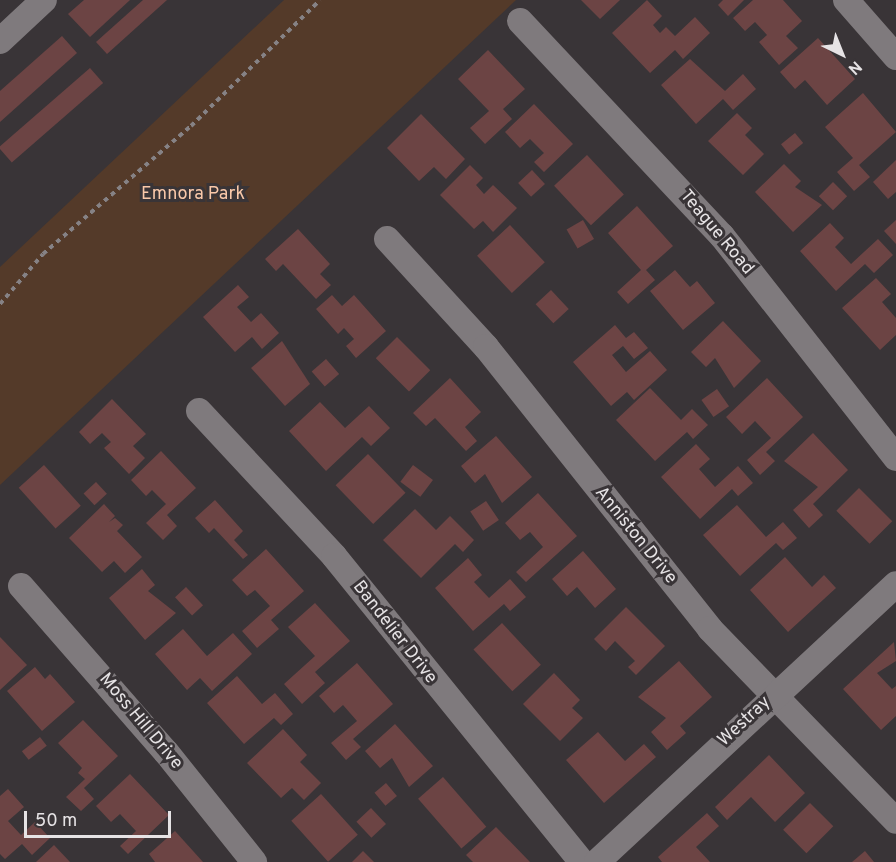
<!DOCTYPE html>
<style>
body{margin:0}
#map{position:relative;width:896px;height:862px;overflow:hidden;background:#393437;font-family:Overpass,sans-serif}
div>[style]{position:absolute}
.green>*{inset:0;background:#543a29}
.building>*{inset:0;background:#6c4444;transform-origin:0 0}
.path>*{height:4px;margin-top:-2px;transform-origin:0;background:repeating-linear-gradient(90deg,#868285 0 4.5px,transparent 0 9px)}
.minor>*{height:26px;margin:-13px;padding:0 13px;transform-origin:13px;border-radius:13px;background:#7f7a7d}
span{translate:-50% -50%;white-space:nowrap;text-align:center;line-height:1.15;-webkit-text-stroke:6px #393437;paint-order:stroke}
.park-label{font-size:18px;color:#f9c8a9}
.street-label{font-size:18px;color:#e6e3e5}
.north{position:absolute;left:812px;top:24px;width:60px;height:60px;-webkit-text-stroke:4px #393437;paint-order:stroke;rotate:137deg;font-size:16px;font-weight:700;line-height:24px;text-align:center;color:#e6e3e5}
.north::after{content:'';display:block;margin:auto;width:21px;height:27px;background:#e6e3e5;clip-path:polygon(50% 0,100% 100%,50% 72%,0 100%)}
.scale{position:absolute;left:24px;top:811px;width:147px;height:27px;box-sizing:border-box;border:3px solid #e6e3e5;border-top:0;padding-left:8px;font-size:18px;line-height:21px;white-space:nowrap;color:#e6e3e5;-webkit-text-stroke:4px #393437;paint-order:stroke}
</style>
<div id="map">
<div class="green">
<div style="clip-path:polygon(284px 0,516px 0,0 485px,0 267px)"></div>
</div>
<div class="building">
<div style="clip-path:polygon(84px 0,130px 0,90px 37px,68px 14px)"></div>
<div style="clip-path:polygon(143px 0,167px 0,107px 54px,96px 42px)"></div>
<div style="clip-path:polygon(581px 0,620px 0,600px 19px)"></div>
<div style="clip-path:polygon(647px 0,662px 16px,653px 25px,660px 33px,666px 27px,675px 36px,695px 17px,710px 33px,683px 59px,675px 50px,650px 73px,612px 33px)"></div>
<div style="clip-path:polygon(723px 0,744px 0,728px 16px,718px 5px)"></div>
<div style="clip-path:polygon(753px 0,783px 0,802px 21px,786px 36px,798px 48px,779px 65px,759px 42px,767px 35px,755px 22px,745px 31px,733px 18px)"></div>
<div style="clip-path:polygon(62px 36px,77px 53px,0 122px,0 91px)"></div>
<div style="clip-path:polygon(818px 38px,855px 79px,827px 105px,805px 80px,795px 89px,780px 72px)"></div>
<div style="clip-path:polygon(488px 50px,525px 89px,503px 109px,512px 119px,485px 144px,470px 128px,489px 111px,458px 79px)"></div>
<div style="clip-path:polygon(690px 59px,725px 91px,743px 74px,756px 89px,733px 110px,723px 99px,696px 124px,661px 85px)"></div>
<div style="left:90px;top:68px;width:20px;height:121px;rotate:49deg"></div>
<div style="clip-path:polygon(863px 93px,896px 132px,859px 165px,870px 177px,854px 191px,837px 172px,853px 158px,825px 127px)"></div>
<div style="clip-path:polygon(534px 104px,573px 144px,544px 172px,534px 162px,544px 153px,530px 139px,520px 148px,505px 132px)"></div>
<div style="clip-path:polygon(737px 113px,752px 128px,745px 135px,764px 154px,743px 175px,708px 141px)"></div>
<div style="clip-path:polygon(421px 114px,465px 159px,446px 179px,434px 167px,419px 181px,387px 148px)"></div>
<div style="left:795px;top:133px;width:13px;height:18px;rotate:51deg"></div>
<div style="left:587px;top:155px;width:54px;height:45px;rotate:47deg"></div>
<div style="clip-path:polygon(896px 160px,896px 192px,888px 199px,873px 182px)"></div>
<div style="clip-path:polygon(784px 164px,801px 181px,795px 187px,822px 205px,793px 232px,755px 192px)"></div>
<div style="clip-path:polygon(470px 165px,483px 178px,476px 185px,484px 194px,493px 185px,517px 208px,493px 232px,483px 221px,474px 229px,440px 195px)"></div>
<div style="left:532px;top:170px;width:19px;height:19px;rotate:47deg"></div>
<div style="left:833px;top:182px;width:20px;height:20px;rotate:45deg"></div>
<div style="clip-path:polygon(637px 206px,673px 246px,646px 270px,655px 280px,628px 304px,617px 292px,641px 270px,608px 233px)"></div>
<div style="left:583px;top:220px;width:22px;height:19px;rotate:60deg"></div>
<div style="clip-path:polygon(896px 220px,896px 244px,884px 231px)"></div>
<div style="clip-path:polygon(830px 223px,844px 238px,835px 247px,851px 264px,878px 239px,893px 255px,874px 273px,865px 264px,836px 291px,800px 251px)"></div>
<div style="left:510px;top:225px;width:51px;height:45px;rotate:47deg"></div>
<div style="clip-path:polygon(298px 229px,330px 264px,320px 274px,331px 285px,316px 299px,283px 264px,276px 271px,265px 259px)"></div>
<div style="clip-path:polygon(675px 270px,690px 287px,697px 281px,715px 303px,683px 330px,650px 291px)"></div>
<div style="clip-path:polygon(876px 278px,891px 294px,882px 302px,896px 318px,896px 335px,880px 350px,842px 308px)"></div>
<div style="clip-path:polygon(238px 285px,249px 297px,237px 307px,251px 322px,261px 313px,279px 333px,262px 349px,252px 337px,235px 352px,203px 317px)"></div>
<div style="left:551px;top:290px;width:26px;height:21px;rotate:47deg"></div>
<div style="clip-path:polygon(332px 295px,342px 306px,354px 295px,386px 331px,356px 358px,346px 346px,354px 339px,344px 328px,338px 334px,316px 309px)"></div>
<div style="clip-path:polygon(723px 321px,761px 361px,734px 388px,715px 358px,706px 367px,691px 352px)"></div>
<div style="clip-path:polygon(615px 325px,626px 338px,634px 332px,648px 348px,634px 359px,623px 346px,612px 355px,626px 372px,650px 351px,667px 370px,634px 400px,627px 392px,611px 406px,573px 362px)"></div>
<div style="left:397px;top:337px;width:47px;height:30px;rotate:45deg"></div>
<div style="clip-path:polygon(282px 341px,310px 384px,285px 406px,251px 368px)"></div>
<div style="left:326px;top:359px;width:20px;height:19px;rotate:49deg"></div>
<div style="clip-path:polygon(450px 378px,481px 412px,465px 427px,477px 441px,466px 451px,435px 418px,426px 426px,413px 413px)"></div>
<div style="clip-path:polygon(767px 378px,803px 417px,766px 452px,775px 461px,760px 475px,747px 460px,771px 438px,755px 421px,742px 434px,726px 417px)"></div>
<div style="clip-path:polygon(650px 388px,681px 420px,692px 409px,708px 425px,693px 439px,687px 432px,655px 461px,616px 420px)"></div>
<div style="left:717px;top:389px;width:21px;height:19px;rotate:55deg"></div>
<div style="clip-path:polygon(112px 399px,146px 434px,133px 446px,145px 458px,129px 474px,104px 448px,111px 442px,102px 433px,90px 444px,79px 432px)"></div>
<div style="clip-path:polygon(320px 402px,345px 428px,369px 406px,390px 428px,371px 446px,362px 437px,326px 471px,289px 431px)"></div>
<div style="clip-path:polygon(813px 433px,848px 470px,813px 504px,823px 515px,809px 528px,793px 510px,818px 487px,784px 461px)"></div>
<div style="clip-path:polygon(496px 436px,532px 477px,502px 503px,485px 474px,475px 483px,461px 466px)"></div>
<div style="clip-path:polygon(696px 444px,710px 459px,699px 469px,715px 487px,738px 466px,753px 483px,738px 496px,732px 489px,700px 519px,661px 477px)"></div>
<div style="clip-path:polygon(161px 451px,196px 488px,167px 515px,177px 526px,163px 540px,146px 523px,166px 504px,152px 490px,146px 496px,131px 480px)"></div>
<div style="left:368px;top:454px;width:54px;height:45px;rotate:46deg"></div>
<div style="left:44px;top:465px;width:55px;height:34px;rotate:48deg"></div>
<div style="left:413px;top:465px;width:25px;height:21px;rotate:37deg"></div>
<div style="left:96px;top:482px;width:16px;height:17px;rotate:47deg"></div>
<div style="left:859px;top:488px;width:47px;height:32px;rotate:45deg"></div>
<div style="clip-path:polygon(538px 493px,577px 536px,526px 582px,516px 572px,543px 547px,530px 532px,520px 540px,505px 523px)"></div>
<div style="clip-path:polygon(215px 500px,243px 531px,234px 540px,248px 555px,243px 559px,214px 528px,209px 533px,195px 518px)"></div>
<div style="left:486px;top:501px;width:23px;height:19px;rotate:56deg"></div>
<div style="clip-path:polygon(104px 504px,115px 516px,109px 522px,115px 518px,123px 525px,117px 531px,142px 557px,125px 573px,114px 561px,102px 572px,69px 538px)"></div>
<div style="clip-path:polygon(737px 505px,766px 537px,783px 522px,797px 538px,783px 550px,776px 543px,740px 576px,703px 535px)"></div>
<div style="clip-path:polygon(415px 509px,436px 530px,450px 516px,474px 540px,463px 552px,455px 544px,421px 578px,383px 540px)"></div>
<div style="clip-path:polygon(266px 549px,304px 591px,271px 620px,279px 629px,257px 648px,242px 631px,270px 606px,255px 590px,247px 596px,232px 580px)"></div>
<div style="clip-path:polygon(583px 551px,616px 589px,595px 608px,577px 587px,567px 596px,552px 579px)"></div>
<div style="clip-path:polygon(785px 557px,812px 587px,824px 575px,836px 588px,788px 632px,750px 590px)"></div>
<div style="clip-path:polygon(468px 558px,482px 575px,474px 582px,489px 598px,510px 579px,526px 597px,510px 611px,504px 604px,473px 631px,435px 588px)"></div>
<div style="clip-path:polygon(142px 569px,155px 585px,148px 591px,176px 613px,145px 640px,109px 598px)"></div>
<div style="left:186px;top:587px;width:25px;height:15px;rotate:47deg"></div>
<div style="clip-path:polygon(315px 603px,350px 641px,315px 672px,325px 683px,302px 704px,284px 684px,315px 656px,288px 627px)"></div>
<div style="clip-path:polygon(626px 607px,665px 646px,636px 675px,628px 667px,635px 661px,615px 641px,606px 651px,594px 639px)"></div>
<div style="left:502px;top:623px;width:57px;height:39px;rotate:47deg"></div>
<div style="clip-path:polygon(183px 629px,207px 656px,233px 633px,252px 654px,212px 691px,200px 678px,187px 690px,155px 654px)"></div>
<div style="clip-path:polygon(0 637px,27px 665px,0 690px)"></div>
<div style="clip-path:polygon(894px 642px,896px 661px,877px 673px,892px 689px,896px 686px,896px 716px,881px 730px,843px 689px)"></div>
<div style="clip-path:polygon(679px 661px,712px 697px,680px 726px,686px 733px,667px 750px,651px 732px,666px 718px,638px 697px)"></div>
<div style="clip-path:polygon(357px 663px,393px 704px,353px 739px,361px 747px,346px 760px,331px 743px,357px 721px,343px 705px,334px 713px,319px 696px)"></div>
<div style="clip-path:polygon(35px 667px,45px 679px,50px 674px,75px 702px,42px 731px,7px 691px)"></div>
<div style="clip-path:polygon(554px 673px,580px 700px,572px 708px,583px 718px,560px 741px,523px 704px)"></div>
<div style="clip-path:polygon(237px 676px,262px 704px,275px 693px,293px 714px,281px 725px,274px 718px,244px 744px,207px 703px)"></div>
<div style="clip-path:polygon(83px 720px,118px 756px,84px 788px,94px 799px,81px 811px,66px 797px,85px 779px,78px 773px,82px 768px,58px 743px)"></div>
<div style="clip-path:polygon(395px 724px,433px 766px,409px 787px,392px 758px,380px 768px,365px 751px)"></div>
<div style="clip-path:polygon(283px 729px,307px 755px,300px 762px,321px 783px,304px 800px,292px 788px,281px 798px,247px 763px)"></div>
<div style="clip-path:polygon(598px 732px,625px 761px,644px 744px,656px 757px,604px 803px,566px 760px)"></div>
<div style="left:40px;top:737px;width:11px;height:23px;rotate:52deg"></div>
<div style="clip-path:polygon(769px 755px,805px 793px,775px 822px,751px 797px,727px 820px,715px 807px)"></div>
<div style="clip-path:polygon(130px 774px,169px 815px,128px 854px,120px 846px,136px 831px,120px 814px,111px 822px,96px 806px)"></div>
<div style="left:443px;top:777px;width:66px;height:33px;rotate:49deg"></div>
<div style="left:386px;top:783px;width:17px;height:15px;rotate:50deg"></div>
<div style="clip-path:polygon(8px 789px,24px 807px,8px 821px,21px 835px,35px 822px,50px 838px,32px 855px,22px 844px,5px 859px,0 854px,0 796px)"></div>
<div style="left:321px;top:794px;width:55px;height:40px;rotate:48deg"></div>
<div style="left:810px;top:803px;width:33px;height:38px;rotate:45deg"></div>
<div style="left:371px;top:808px;width:22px;height:20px;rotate:47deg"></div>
<div style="clip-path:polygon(707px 813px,719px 826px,696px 847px,710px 862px,662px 862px,658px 857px)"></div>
<div style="clip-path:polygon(496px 827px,530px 862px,473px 862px,466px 855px)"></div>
<div style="clip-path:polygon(175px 831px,203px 862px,155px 862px,149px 854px)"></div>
<div style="clip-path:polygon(54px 845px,70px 862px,36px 862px)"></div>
<div style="clip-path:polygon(363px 851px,374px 862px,352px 862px)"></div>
<div style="clip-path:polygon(865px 851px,874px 862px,852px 862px)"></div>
</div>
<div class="path">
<div style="left:0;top:304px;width:66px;rotate:-49.3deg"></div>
<div style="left:43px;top:254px;width:196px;rotate:-40.9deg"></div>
<div style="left:191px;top:126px;width:180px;rotate:-44.3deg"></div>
</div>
<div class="minor">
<div style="left:846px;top:0;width:76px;rotate:48.7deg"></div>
<div style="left:520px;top:21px;width:295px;rotate:46.8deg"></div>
<div style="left:722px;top:236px;width:282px;rotate:51.9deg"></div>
<div style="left:0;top:41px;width:60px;rotate:-43deg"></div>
<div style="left:387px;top:239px;width:147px;rotate:47.5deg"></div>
<div style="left:486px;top:347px;width:360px;rotate:51.5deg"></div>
<div style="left:710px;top:629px;width:267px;rotate:45.9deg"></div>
<div style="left:199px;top:411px;width:198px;rotate:47deg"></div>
<div style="left:334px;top:556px;width:394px;rotate:51deg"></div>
<div style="left:21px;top:586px;width:220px;rotate:48.9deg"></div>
<div style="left:166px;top:752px;width:141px;rotate:51.3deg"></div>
<div style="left:597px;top:862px;width:408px;rotate:-42.9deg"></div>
</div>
<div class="park-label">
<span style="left:193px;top:195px">Emnora Park</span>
</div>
<div class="street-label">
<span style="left:716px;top:233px;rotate:50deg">Teague Road</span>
<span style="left:635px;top:536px;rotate:51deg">Anniston Drive</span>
<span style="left:394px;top:633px;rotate:52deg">Bandelier Drive</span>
<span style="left:140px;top:722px;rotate:50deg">Moss Hill Drive</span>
<span style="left:745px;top:722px;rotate:-43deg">Westray</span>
</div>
<div class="north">N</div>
<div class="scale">50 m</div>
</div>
